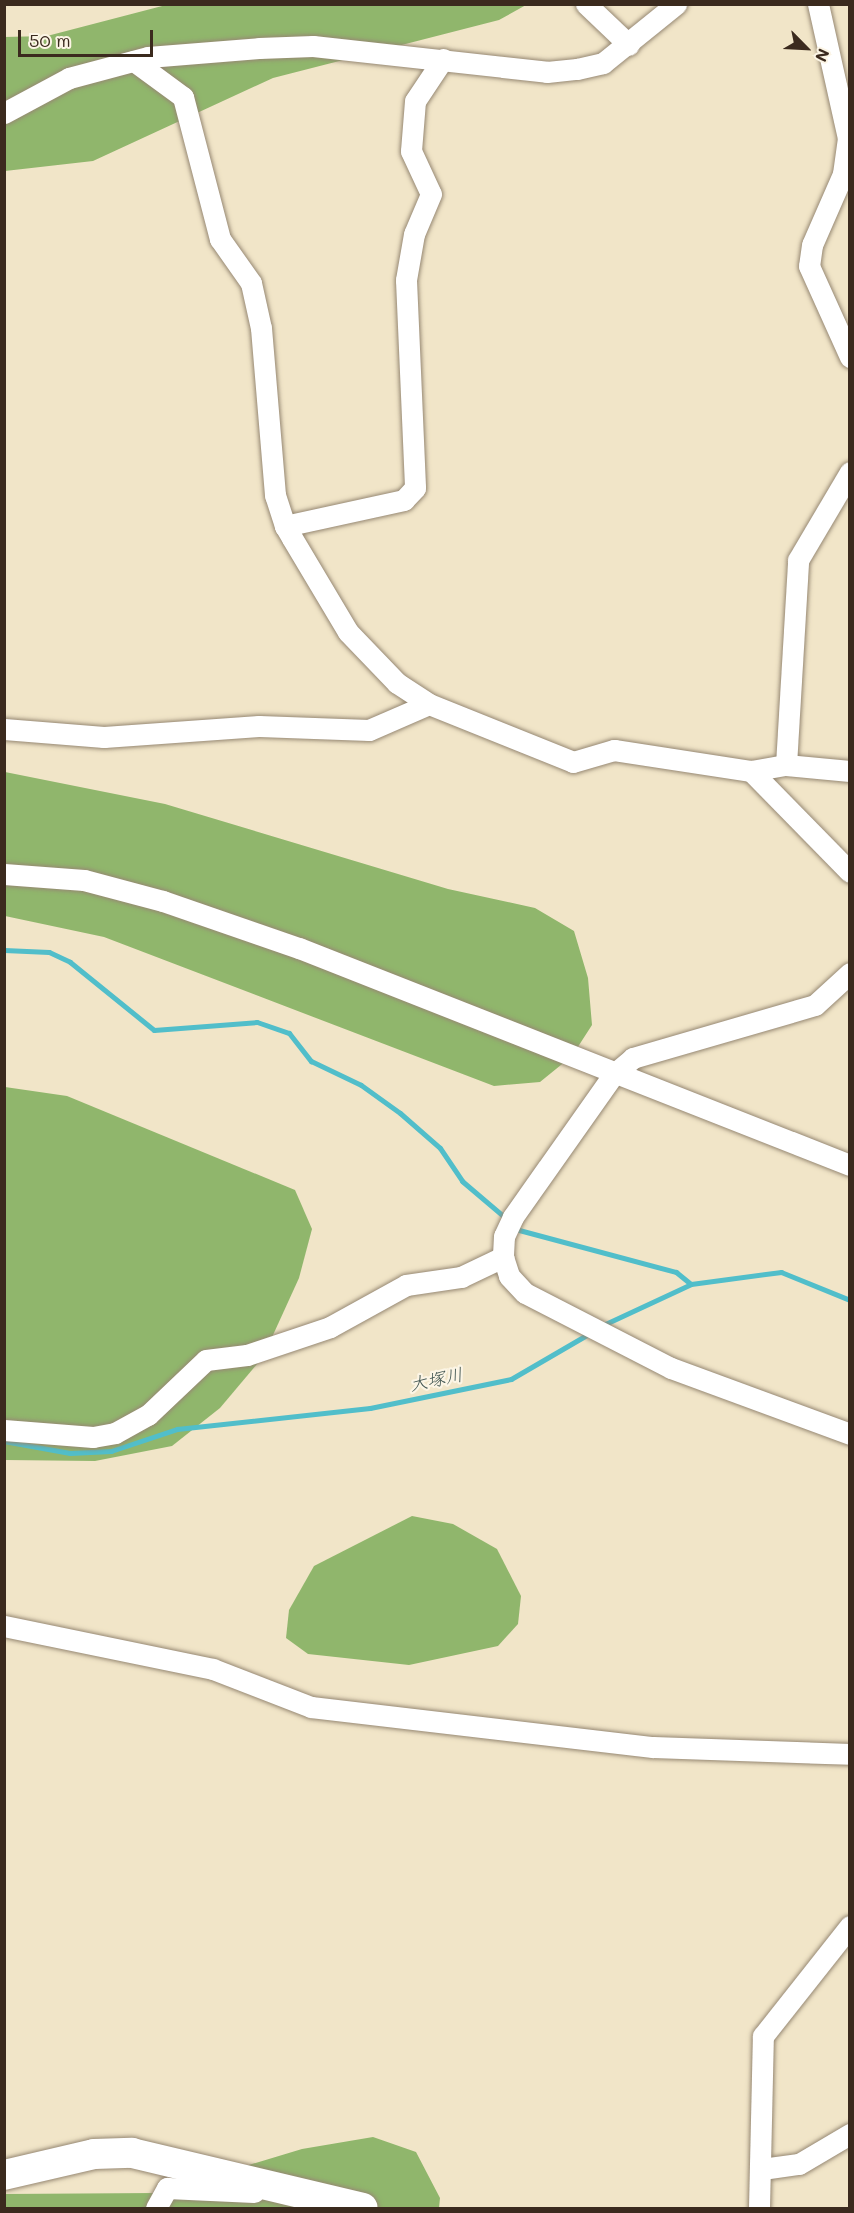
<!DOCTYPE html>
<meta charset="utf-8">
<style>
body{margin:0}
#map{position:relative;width:854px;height:2213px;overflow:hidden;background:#f1e5c8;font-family:Mali,"Klee One",sans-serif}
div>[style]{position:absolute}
.forest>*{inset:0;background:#90b66c}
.stream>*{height:5px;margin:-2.5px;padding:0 2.5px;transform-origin:2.5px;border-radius:2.5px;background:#51beca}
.roads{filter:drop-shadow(0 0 2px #968873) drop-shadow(0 0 2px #968873)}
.street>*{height:21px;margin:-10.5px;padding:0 10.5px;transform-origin:10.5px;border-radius:10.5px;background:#fff}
.secondary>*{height:30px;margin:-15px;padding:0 15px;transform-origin:15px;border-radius:15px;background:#fff}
span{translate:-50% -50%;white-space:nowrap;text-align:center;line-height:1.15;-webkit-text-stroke:4.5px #fcf5e5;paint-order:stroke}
.water-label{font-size:18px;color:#425652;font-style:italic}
.frame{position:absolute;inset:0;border:6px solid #3b2a1e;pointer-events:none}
.north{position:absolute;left:776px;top:18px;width:60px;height:60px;-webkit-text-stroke:4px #fcf5e5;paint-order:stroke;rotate:114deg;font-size:16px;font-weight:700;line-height:24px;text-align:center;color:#3b2a1e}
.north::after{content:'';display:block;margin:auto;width:21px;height:27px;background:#3b2a1e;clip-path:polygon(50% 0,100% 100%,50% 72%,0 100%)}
.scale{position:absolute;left:18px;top:30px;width:135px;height:27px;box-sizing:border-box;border:3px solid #3b2a1e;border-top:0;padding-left:8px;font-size:18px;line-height:21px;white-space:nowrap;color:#3b2a1e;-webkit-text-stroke:4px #fcf5e5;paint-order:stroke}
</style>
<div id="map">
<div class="forest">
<div style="clip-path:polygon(166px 5px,526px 5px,499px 20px,273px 78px,93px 161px,5px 171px,4px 37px,47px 36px)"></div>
<div style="clip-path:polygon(5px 772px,165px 804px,448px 889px,535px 908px,574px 931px,588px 978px,592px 1025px,572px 1056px,540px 1082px,494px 1086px,104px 937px,5px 916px)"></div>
<div style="clip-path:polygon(5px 1087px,67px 1096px,295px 1190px,312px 1229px,299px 1278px,263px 1357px,220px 1408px,172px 1446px,95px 1461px,5px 1460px)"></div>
<div style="clip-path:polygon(412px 1516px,453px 1524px,497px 1549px,521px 1596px,518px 1624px,498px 1646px,409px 1665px,308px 1654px,286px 1638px,289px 1610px,314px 1566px)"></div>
<div style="clip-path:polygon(373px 2137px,416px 2152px,440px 2198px,439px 2208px,5px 2208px,4px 2194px,156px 2193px,302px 2149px)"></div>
</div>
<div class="stream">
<div style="left:4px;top:950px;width:45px;rotate:2.5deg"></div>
<div style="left:49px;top:952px;width:23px;rotate:25deg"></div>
<div style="left:70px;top:962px;width:108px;rotate:39deg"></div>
<div style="left:154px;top:1030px;width:103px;rotate:-4.4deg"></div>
<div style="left:257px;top:1022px;width:34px;rotate:19deg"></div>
<div style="left:289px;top:1033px;width:36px;rotate:52deg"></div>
<div style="left:311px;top:1061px;width:55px;rotate:25.6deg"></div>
<div style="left:361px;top:1085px;width:48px;rotate:35.7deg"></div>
<div style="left:400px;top:1113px;width:53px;rotate:41.2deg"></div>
<div style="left:440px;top:1148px;width:40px;rotate:56deg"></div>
<div style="left:462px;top:1181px;width:52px;rotate:40.4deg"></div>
<div style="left:519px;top:1230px;width:163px;rotate:15deg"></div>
<div style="left:676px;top:1272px;width:19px;rotate:39deg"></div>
<div style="left:601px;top:1326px;width:99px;rotate:-25deg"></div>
<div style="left:691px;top:1284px;width:91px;rotate:-7.6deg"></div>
<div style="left:781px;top:1272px;width:74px;rotate:22.1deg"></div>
<div style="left:4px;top:1441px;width:67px;rotate:10.3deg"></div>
<div style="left:70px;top:1453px;width:41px;rotate:-2.8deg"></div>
<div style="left:111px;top:1451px;width:70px;rotate:-18.4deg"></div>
<div style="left:177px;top:1429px;width:194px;rotate:-6.2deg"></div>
<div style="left:370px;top:1408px;width:144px;rotate:-11.6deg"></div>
<div style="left:511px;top:1379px;width:91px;rotate:-30.2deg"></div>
</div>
<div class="roads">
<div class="street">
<div style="left:586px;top:4px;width:59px;rotate:43.6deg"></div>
<div style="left:818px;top:4px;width:137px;rotate:77.4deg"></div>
<div style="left:848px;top:138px;width:36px;rotate:98deg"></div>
<div style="left:843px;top:174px;width:77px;rotate:113.6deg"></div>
<div style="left:812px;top:245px;width:21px;rotate:98deg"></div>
<div style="left:809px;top:266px;width:100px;rotate:65.7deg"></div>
<div style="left:443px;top:59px;width:50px;rotate:123.7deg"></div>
<div style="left:415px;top:101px;width:50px;rotate:94.6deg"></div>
<div style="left:411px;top:151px;width:47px;rotate:65.1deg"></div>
<div style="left:431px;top:194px;width:43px;rotate:113deg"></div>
<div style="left:414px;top:234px;width:47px;rotate:99.9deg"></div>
<div style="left:406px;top:280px;width:208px;rotate:87.5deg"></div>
<div style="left:415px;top:488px;width:16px;rotate:133deg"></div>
<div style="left:404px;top:500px;width:122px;rotate:167.7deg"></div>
<div style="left:285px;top:526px;width:14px;rotate:60deg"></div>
<div style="left:292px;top:538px;width:109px;rotate:59.2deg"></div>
<div style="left:348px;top:632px;width:71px;rotate:46.1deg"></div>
<div style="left:397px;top:683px;width:38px;rotate:33deg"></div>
<div style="left:429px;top:704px;width:155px;rotate:21.9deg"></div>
<div style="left:573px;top:762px;width:43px;rotate:-16.3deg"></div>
<div style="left:614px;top:750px;width:139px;rotate:8.7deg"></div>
<div style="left:751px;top:771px;width:36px;rotate:-10deg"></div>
<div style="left:786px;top:765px;width:64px;rotate:5.4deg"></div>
<div style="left:134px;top:61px;width:61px;rotate:36.3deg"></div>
<div style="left:183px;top:97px;width:147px;rotate:75.4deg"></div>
<div style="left:220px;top:239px;width:54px;rotate:54.8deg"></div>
<div style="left:251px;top:283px;width:46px;rotate:77.5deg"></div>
<div style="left:261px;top:328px;width:168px;rotate:85.2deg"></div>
<div style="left:275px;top:495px;width:33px;rotate:72deg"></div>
<div style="left:4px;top:113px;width:74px;rotate:-28.3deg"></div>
<div style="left:69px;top:78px;width:82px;rotate:-14.9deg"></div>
<div style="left:148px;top:57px;width:111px;rotate:-4.6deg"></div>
<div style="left:259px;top:48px;width:54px;rotate:-2.1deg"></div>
<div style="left:313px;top:46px;width:235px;rotate:6.3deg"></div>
<div style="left:547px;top:72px;width:30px;rotate:-6deg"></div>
<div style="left:577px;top:69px;width:27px;rotate:-13deg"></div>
<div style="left:603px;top:63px;width:94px;rotate:-38.9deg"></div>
<div style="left:4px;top:729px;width:100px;rotate:4.6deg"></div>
<div style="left:104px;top:737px;width:155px;rotate:-4.1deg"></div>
<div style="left:259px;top:726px;width:110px;rotate:2.1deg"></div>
<div style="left:369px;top:730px;width:65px;rotate:-23.4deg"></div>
<div style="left:786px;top:765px;width:205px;rotate:-86.6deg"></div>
<div style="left:798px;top:560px;width:102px;rotate:-59.4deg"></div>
<div style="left:751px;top:771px;width:141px;rotate:45.6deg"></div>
<div style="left:4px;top:874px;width:80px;rotate:4.3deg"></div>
<div style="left:84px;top:880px;width:82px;rotate:14.9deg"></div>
<div style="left:163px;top:901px;width:144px;rotate:19.1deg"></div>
<div style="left:299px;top:948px;width:592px;rotate:21.5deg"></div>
<div style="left:850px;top:973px;width:47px;rotate:137.6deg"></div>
<div style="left:815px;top:1005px;width:190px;rotate:163.8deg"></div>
<div style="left:633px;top:1058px;width:26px;rotate:140deg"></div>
<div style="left:613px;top:1075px;width:174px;rotate:125.2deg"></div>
<div style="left:513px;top:1217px;width:21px;rotate:115deg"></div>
<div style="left:504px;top:1236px;width:21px;rotate:93deg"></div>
<div style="left:503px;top:1257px;width:20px;rotate:72deg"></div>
<div style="left:509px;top:1276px;width:23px;rotate:47deg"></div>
<div style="left:525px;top:1293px;width:164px;rotate:27.2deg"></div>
<div style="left:671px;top:1368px;width:191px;rotate:20.2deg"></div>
<div style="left:4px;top:1430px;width:89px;rotate:4.5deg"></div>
<div style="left:93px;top:1437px;width:22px;rotate:-10deg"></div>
<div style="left:115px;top:1433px;width:38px;rotate:-29deg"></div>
<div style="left:148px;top:1415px;width:80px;rotate:-43.5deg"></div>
<div style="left:206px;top:1360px;width:41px;rotate:-7deg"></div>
<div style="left:247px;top:1355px;width:88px;rotate:-18.6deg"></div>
<div style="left:330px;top:1327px;width:87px;rotate:-28.9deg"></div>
<div style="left:406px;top:1285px;width:56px;rotate:-8.3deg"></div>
<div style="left:461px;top:1277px;width:47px;rotate:-25.5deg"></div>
<div style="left:4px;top:1626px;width:213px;rotate:11.6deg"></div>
<div style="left:213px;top:1669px;width:105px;rotate:21.2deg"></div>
<div style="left:311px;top:1707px;width:344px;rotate:6.7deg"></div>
<div style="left:653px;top:1747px;width:197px;rotate:2deg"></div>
<div style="left:762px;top:2169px;width:37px;rotate:-8deg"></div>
<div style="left:799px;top:2164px;width:59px;rotate:-30.5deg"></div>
<div style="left:156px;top:2208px;width:23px;rotate:-61deg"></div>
<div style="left:167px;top:2188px;width:87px;rotate:2.6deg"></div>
<div style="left:759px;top:2208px;width:172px;rotate:-88.7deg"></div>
<div style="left:763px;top:2036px;width:140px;rotate:-51.7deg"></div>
</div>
<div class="secondary">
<div style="left:4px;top:2175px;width:92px;rotate:-13.1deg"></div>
<div style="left:94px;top:2154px;width:38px;rotate:-2deg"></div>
<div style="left:132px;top:2153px;width:237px;rotate:13.4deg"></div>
</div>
</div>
<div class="water-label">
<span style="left:436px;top:1379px;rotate:-12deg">大塚川</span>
</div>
<div class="frame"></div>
<div class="north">N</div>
<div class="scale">50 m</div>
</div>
